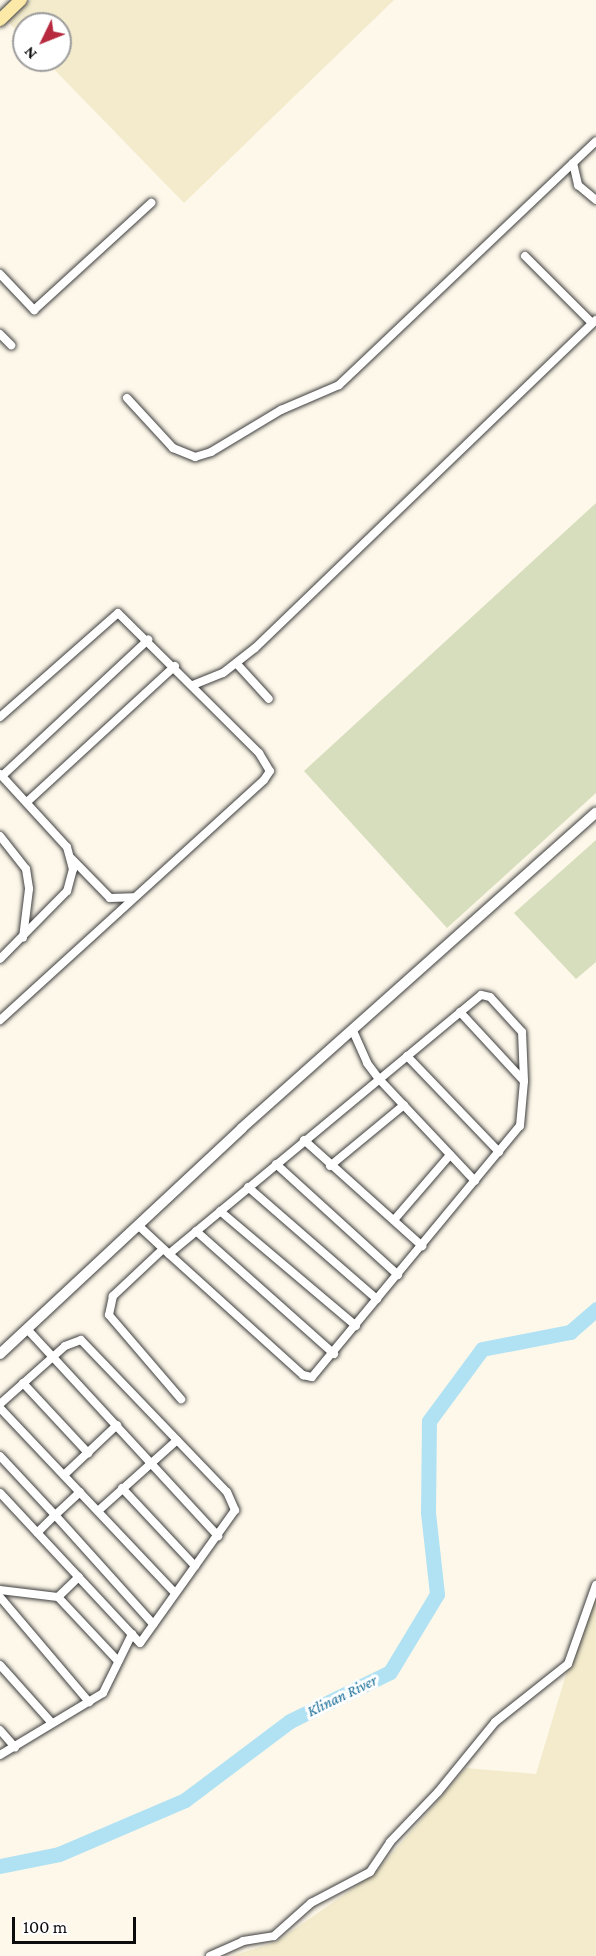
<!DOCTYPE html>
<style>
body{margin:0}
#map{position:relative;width:596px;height:1956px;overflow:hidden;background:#fef8ea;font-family:"Crimson Pro",serif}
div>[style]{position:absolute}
.farmland>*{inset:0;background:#f3ebcc}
.cemetery>*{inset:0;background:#d7debd}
.river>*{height:15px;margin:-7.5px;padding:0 7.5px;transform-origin:7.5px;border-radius:7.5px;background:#b1e2f4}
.roads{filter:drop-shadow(0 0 2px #3e3e3e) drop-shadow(0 0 2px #3e3e3e)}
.minor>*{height:8px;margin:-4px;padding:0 4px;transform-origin:4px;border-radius:4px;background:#fff}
.tertiary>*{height:10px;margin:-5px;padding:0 5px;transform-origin:5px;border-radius:5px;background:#fff}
.secondary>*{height:12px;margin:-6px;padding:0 6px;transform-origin:6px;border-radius:6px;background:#fce9a7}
span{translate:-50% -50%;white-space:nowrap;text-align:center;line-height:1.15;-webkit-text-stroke:6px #fff;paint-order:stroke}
.water-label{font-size:16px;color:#1a6f98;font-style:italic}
.north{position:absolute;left:12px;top:12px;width:60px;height:60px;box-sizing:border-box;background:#fff;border:2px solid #9d9d9d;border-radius:50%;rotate:227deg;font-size:16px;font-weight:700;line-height:24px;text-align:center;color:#0b0b0b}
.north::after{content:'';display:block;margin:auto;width:21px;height:27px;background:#b6293f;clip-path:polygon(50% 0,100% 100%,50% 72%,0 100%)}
.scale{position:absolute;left:12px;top:1917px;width:124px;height:27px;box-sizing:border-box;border:3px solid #0b0b0b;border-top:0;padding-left:8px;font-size:18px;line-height:21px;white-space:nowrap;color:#0b0b0b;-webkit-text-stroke:4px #fff;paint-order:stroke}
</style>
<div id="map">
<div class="farmland">
<div style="clip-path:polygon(31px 0,394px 0,184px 203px,45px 60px,60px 60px,60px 24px,24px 24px,24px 38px,7px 21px)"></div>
<div style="clip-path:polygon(596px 1575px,596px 1956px,231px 1956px,276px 1942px,375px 1873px,466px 1768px,536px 1774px)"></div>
</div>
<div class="cemetery">
<div style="clip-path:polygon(596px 503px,596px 793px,447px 928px,304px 771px)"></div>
<div style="clip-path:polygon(596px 840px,596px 962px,576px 979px,514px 913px)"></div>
</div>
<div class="river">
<div style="left:0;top:1866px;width:60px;rotate:-11.5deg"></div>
<div style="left:59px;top:1854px;width:137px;rotate:-23.2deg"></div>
<div style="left:185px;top:1800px;width:131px;rotate:-37deg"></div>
<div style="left:290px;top:1721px;width:111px;rotate:-26.1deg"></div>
<div style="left:390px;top:1672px;width:91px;rotate:-58.9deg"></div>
<div style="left:437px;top:1594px;width:81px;rotate:-96.3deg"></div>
<div style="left:428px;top:1513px;width:92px;rotate:-89.4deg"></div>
<div style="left:429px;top:1421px;width:89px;rotate:-53.6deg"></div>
<div style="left:482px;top:1349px;width:90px;rotate:-10.9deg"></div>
<div style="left:570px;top:1332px;width:35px;rotate:-41deg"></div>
</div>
<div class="roads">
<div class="minor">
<div style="left:573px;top:163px;width:23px;rotate:77deg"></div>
<div style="left:578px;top:185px;width:23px;rotate:40deg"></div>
<div style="left:525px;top:256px;width:95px;rotate:45deg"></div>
<div style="left:0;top:274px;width:50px;rotate:46.6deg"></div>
<div style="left:34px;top:310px;width:159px;rotate:-42.4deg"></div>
<div style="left:0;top:334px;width:16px;rotate:45deg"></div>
<div style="left:127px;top:398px;width:68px;rotate:47.4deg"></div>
<div style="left:173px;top:448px;width:24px;rotate:22deg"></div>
<div style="left:195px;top:457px;width:17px;rotate:-17deg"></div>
<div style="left:211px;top:452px;width:82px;rotate:-31deg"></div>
<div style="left:281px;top:410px;width:63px;rotate:-23.3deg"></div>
<div style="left:339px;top:385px;width:354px;rotate:-43.5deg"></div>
<div style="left:237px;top:664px;width:47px;rotate:47.6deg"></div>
<div style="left:193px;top:685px;width:32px;rotate:-22deg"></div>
<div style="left:223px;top:673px;width:41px;rotate:-38deg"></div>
<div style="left:255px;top:648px;width:473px;rotate:-43.9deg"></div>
<div style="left:0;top:717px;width:157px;rotate:-41.4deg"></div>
<div style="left:118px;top:613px;width:199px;rotate:44.8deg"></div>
<div style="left:259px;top:753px;width:21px;rotate:59deg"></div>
<div style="left:270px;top:771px;width:11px;rotate:124deg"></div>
<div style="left:264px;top:780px;width:357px;rotate:137.7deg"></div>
<div style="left:0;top:774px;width:99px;rotate:47.5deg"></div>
<div style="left:67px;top:847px;width:23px;rotate:75deg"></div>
<div style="left:73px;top:869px;width:23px;rotate:105deg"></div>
<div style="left:67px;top:891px;width:95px;rotate:134.6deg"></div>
<div style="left:2px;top:776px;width:200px;rotate:-43deg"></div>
<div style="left:27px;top:802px;width:201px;rotate:-42.6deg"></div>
<div style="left:0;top:836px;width:42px;rotate:51.8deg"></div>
<div style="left:26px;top:869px;width:20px;rotate:81deg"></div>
<div style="left:29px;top:889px;width:49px;rotate:97deg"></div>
<div style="left:72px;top:859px;width:54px;rotate:45.7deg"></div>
<div style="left:110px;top:898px;width:23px;rotate:-2deg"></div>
<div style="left:460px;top:1012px;width:94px;rotate:47.2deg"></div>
<div style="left:353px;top:1031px;width:35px;rotate:66deg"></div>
<div style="left:367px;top:1063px;width:20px;rotate:53deg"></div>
<div style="left:379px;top:1079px;width:140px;rotate:46.7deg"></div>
<div style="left:407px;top:1056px;width:133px;rotate:46.2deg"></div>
<div style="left:304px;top:1140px;width:159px;rotate:41.9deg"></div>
<div style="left:276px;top:1164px;width:165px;rotate:42.3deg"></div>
<div style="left:330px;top:1166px;width:96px;rotate:-39.5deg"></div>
<div style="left:248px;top:1187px;width:171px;rotate:41deg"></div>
<div style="left:220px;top:1211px;width:178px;rotate:40.2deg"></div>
<div style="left:394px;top:1220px;width:86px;rotate:-49.3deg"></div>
<div style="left:140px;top:1227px;width:40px;rotate:43deg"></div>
<div style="left:169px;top:1254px;width:181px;rotate:42.1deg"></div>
<div style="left:303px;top:1375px;width:9px;rotate:13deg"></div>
<div style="left:312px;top:1377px;width:326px;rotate:-50.4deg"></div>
<div style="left:520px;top:1126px;width:45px;rotate:-84.9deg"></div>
<div style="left:524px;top:1081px;width:49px;rotate:-92.3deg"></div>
<div style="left:522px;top:1032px;width:47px;rotate:-132.4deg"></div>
<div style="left:490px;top:997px;width:9px;rotate:-167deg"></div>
<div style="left:481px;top:995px;width:405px;rotate:140.3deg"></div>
<div style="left:196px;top:1231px;width:185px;rotate:41.7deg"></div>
<div style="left:163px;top:1249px;width:69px;rotate:136.8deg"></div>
<div style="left:113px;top:1296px;width:19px;rotate:102deg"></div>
<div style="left:109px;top:1315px;width:111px;rotate:49.4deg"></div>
<div style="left:27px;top:1329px;width:282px;rotate:47.3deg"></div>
<div style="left:23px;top:1383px;width:96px;rotate:47.1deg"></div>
<div style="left:0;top:1404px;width:87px;rotate:-41.7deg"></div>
<div style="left:65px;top:1346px;width:17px;rotate:-21deg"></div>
<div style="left:81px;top:1340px;width:211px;rotate:46.2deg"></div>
<div style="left:227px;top:1492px;width:20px;rotate:66deg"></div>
<div style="left:235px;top:1510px;width:163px;rotate:125.5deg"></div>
<div style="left:140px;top:1643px;width:205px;rotate:-133deg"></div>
<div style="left:0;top:1408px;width:253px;rotate:46.6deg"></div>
<div style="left:0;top:1456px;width:81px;rotate:47deg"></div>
<div style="left:55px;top:1515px;width:25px;rotate:135deg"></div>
<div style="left:64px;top:1475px;width:73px;rotate:-43.3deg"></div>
<div style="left:122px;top:1488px;width:107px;rotate:46.9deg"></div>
<div style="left:80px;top:1492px;width:34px;rotate:137deg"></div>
<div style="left:55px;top:1515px;width:147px;rotate:48deg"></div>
<div style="left:98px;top:1511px;width:106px;rotate:-41.9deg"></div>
<div style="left:0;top:1590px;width:58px;rotate:6.9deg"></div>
<div style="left:58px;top:1597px;width:88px;rotate:46.8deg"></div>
<div style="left:0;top:1597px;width:138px;rotate:49.7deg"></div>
<div style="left:58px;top:1597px;width:29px;rotate:-44deg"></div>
<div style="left:0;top:1665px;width:76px;rotate:48.2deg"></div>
<div style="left:0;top:1730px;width:23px;rotate:49deg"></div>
<div style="left:0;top:1755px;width:120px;rotate:-31deg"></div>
<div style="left:103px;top:1693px;width:66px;rotate:-63.8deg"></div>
<div style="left:210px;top:1956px;width:36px;rotate:-24deg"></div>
<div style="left:243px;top:1941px;width:31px;rotate:-9deg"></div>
<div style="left:274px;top:1936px;width:50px;rotate:-41.7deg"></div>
<div style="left:311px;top:1903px;width:67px;rotate:-27.7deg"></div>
<div style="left:370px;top:1872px;width:36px;rotate:-56deg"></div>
<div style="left:390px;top:1842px;width:69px;rotate:-46.2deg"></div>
<div style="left:438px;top:1792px;width:90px;rotate:-50.8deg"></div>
<div style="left:495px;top:1722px;width:93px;rotate:-38.5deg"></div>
<div style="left:568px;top:1664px;width:84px;rotate:-70.5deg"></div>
</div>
<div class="tertiary">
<div style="left:0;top:1354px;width:331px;rotate:-43deg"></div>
<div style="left:242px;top:1128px;width:474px;rotate:-41.7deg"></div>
</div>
<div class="secondary">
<div style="left:0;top:20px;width:29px;rotate:-44deg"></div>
</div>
</div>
<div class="water-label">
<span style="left:342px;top:1696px;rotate:-26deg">Klinan River</span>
</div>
<div class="north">N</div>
<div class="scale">100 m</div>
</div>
